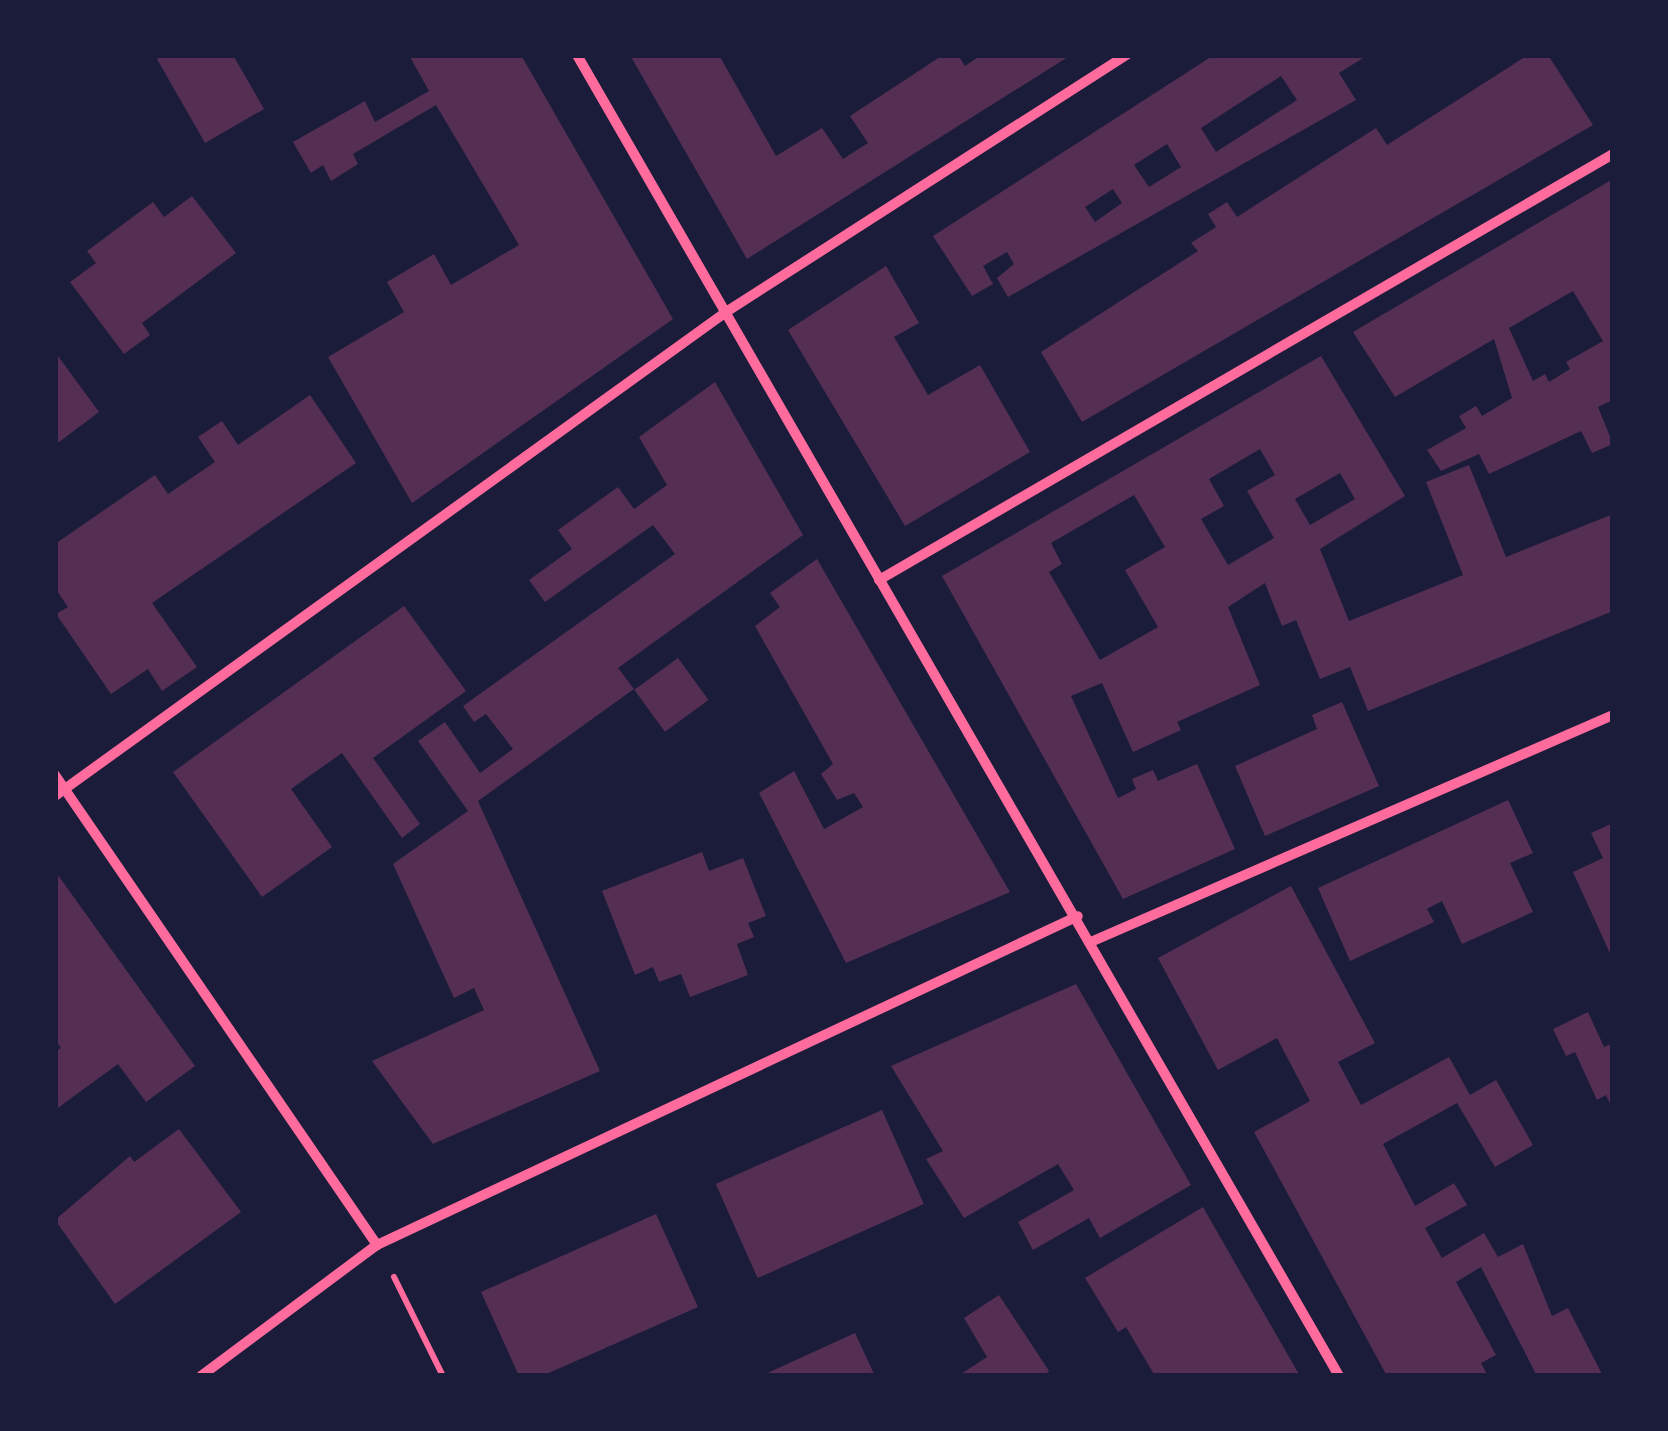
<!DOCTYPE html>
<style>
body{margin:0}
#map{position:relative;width:1668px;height:1431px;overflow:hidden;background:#1b1b3a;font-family:"Varela Round",sans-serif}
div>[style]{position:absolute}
.building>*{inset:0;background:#542f53;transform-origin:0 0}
.path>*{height:6px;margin:-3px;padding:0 3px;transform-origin:3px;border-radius:3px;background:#ff6b9d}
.minor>*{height:10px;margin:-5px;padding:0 5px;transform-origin:5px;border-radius:5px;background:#ff6b9d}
span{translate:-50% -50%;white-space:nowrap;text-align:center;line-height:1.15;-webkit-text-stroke:9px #1b1b3a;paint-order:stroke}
.frame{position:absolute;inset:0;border:58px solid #1b1b3a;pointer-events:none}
</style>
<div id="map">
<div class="building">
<div style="clip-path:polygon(164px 55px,233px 55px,264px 109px,205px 143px,157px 59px)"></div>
<div style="clip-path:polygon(409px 55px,521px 55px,673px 319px,412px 503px,328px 357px,404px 312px,387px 282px,434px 254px,451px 285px,519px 245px,436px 105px,353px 154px,358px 164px,331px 181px,323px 165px,311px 173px,293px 142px,365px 101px,375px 122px,429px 91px)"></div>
<div style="clip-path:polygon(630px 55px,719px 55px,776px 156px,822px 128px,843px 159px,868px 143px,850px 116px,943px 55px,958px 55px,965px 66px,981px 55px,1071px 55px,747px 259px)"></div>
<div style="clip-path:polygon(evenodd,1214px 55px,1368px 55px,1339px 73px,1356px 100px,1008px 297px,997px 278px,1014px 264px,1007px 252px,983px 266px,993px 284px,972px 296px,933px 236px,1214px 55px,1281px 76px,1297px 100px,1216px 152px,1201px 128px,1281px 76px,1214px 55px,1167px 144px,1181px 167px,1149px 187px,1134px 165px,1167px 144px,1214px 55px,1113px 189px,1122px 203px,1095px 222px,1085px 207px,1113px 189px)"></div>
<div style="clip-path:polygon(1528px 55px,1548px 55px,1593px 125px,1082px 422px,1041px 352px,1198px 251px,1191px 243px,1216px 227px,1208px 214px,1227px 202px,1237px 217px,1376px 128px,1387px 145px)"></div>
<div style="clip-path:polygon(evenodd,1613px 179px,1613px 400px,1598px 407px,1613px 444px,1592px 453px,1581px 431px,1489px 474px,1479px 454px,1441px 471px,1427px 450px,1466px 428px,1459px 416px,1476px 406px,1482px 416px,1512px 398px,1494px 339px,1395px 397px,1353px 332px,1613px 179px,1573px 291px,1603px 341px,1566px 362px,1570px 369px,1549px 382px,1545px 374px,1533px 381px,1509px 328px,1573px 291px)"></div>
<div style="clip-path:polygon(192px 196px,236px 253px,142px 323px,150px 335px,124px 354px,70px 282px,96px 263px,87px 251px,153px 202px,164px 217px)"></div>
<div style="clip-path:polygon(886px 266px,919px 323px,894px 337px,928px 395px,980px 365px,1030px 452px,905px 526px,788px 330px)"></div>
<div style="clip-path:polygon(55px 352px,99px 412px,55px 445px)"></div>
<div style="clip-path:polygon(evenodd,1321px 356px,1405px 496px,1320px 549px,1349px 621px,1463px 575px,1426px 482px,1469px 465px,1506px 557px,1613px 514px,1613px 611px,1368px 711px,1350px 667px,1320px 679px,1296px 620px,1282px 626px,1265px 583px,1228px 607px,1260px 685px,1177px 722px,1181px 730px,1133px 752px,1102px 683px,1071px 696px,1118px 798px,1136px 789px,1132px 779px,1153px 770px,1158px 781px,1197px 764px,1235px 849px,1123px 899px,942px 576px,1321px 356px,1260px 449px,1275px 475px,1247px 491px,1274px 538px,1228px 565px,1201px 519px,1224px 506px,1209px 479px,1260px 449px,1321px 356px,1340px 473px,1355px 499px,1310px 525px,1295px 499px,1340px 473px,1321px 356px,1134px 495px,1165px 547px,1125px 570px,1158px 627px,1100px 660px,1049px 572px,1062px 564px,1051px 543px,1134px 495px)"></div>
<div style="clip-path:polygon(715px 382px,803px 535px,618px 668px,634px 689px,478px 801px,600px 1071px,433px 1144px,372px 1061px,484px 1010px,474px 988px,454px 998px,393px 864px,468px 811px,418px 741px,445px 722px,480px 773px,513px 749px,486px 714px,474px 722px,463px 706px,675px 554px,653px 525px,545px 602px,529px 580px,572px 549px,558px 530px,618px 487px,634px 509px,667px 485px,639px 437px)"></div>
<div style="clip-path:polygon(310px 395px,356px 463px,152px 603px,197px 667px,162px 691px,148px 669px,111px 694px,56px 614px,68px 607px,55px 588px,55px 544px,155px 475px,168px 494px,215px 462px,198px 437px,222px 421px,238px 445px)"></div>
<div style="clip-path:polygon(817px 559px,1010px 892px,846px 963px,759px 793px,794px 771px,824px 829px,863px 807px,854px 793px,837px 800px,821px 774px,833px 764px,755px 626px,780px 607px,770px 593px)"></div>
<div style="clip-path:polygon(404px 606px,466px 691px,373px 758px,420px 824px,402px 838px,342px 753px,291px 789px,332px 847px,262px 897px,173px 772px)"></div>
<div style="left:678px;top:658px;width:52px;height:54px;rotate:54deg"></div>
<div style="clip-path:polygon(1342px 702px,1379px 786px,1265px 836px,1235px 766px,1317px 729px,1312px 715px)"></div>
<div style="clip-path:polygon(1508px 800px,1533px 853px,1510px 863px,1533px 912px,1462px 944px,1442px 901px,1427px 909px,1434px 922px,1350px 961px,1318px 888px)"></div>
<div style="clip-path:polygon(1613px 823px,1613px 960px,1573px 872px,1603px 858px,1591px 833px)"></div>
<div style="clip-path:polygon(702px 852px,709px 871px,743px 858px,766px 916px,748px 923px,754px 937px,737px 944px,748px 975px,690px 997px,681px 974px,659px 982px,653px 967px,635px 975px,602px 891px)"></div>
<div style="clip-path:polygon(55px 871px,195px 1066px,146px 1102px,118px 1064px,55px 1110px,55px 1052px,61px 1048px,55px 1040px)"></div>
<div style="clip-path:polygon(1291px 886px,1375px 1043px,1338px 1062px,1361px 1105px,1449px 1057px,1470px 1095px,1496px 1080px,1533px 1145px,1495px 1167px,1457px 1103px,1383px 1144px,1415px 1206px,1454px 1183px,1467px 1205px,1425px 1228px,1442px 1258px,1484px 1233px,1498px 1257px,1523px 1244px,1552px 1316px,1568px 1308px,1603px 1376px,1537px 1376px,1481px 1267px,1456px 1282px,1496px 1355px,1481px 1363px,1488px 1376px,1387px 1376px,1254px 1132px,1310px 1101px,1277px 1038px,1218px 1070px,1158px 958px)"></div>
<div style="clip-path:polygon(1076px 984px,1191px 1185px,1100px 1238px,1089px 1218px,1033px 1250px,1018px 1222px,1074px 1190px,1058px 1164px,964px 1218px,926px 1159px,943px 1151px,891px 1066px)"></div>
<div style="clip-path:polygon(1588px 1012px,1604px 1047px,1613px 1043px,1613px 1110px,1606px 1095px,1597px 1100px,1575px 1052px,1566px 1056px,1553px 1029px)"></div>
<div style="left:882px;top:1110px;width:103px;height:182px;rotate:66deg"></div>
<div style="clip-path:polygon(179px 1129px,241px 1212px,115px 1304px,55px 1220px,130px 1156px,134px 1162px)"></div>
<div style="clip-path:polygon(1203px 1207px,1235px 1263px,1300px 1376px,1155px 1376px,1126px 1327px,1118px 1332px,1085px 1278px)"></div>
<div style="clip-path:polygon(656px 1214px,698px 1307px,542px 1376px,519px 1376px,481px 1292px)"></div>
<div style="clip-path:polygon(999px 1295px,1049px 1371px,1045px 1376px,958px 1376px,987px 1357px,964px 1318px)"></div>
<div style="clip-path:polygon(855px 1333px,875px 1376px,761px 1376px)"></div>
</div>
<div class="path">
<div style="left:394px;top:1277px;width:110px;rotate:63.7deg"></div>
</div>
<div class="minor">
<div style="left:577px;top:55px;width:1525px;rotate:60.02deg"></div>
<div style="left:879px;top:580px;width:849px;rotate:-30.13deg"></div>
<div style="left:55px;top:775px;width:570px;rotate:55.58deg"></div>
<div style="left:55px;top:796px;width:827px;rotate:-35.8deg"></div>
<div style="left:726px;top:312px;width:476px;rotate:-32.7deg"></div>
<div style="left:1093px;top:941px;width:567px;rotate:-23.49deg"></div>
<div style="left:201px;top:1376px;width:219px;rotate:-36.7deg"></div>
<div style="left:377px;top:1245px;width:774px;rotate:-25.14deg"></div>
</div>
<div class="frame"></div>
</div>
